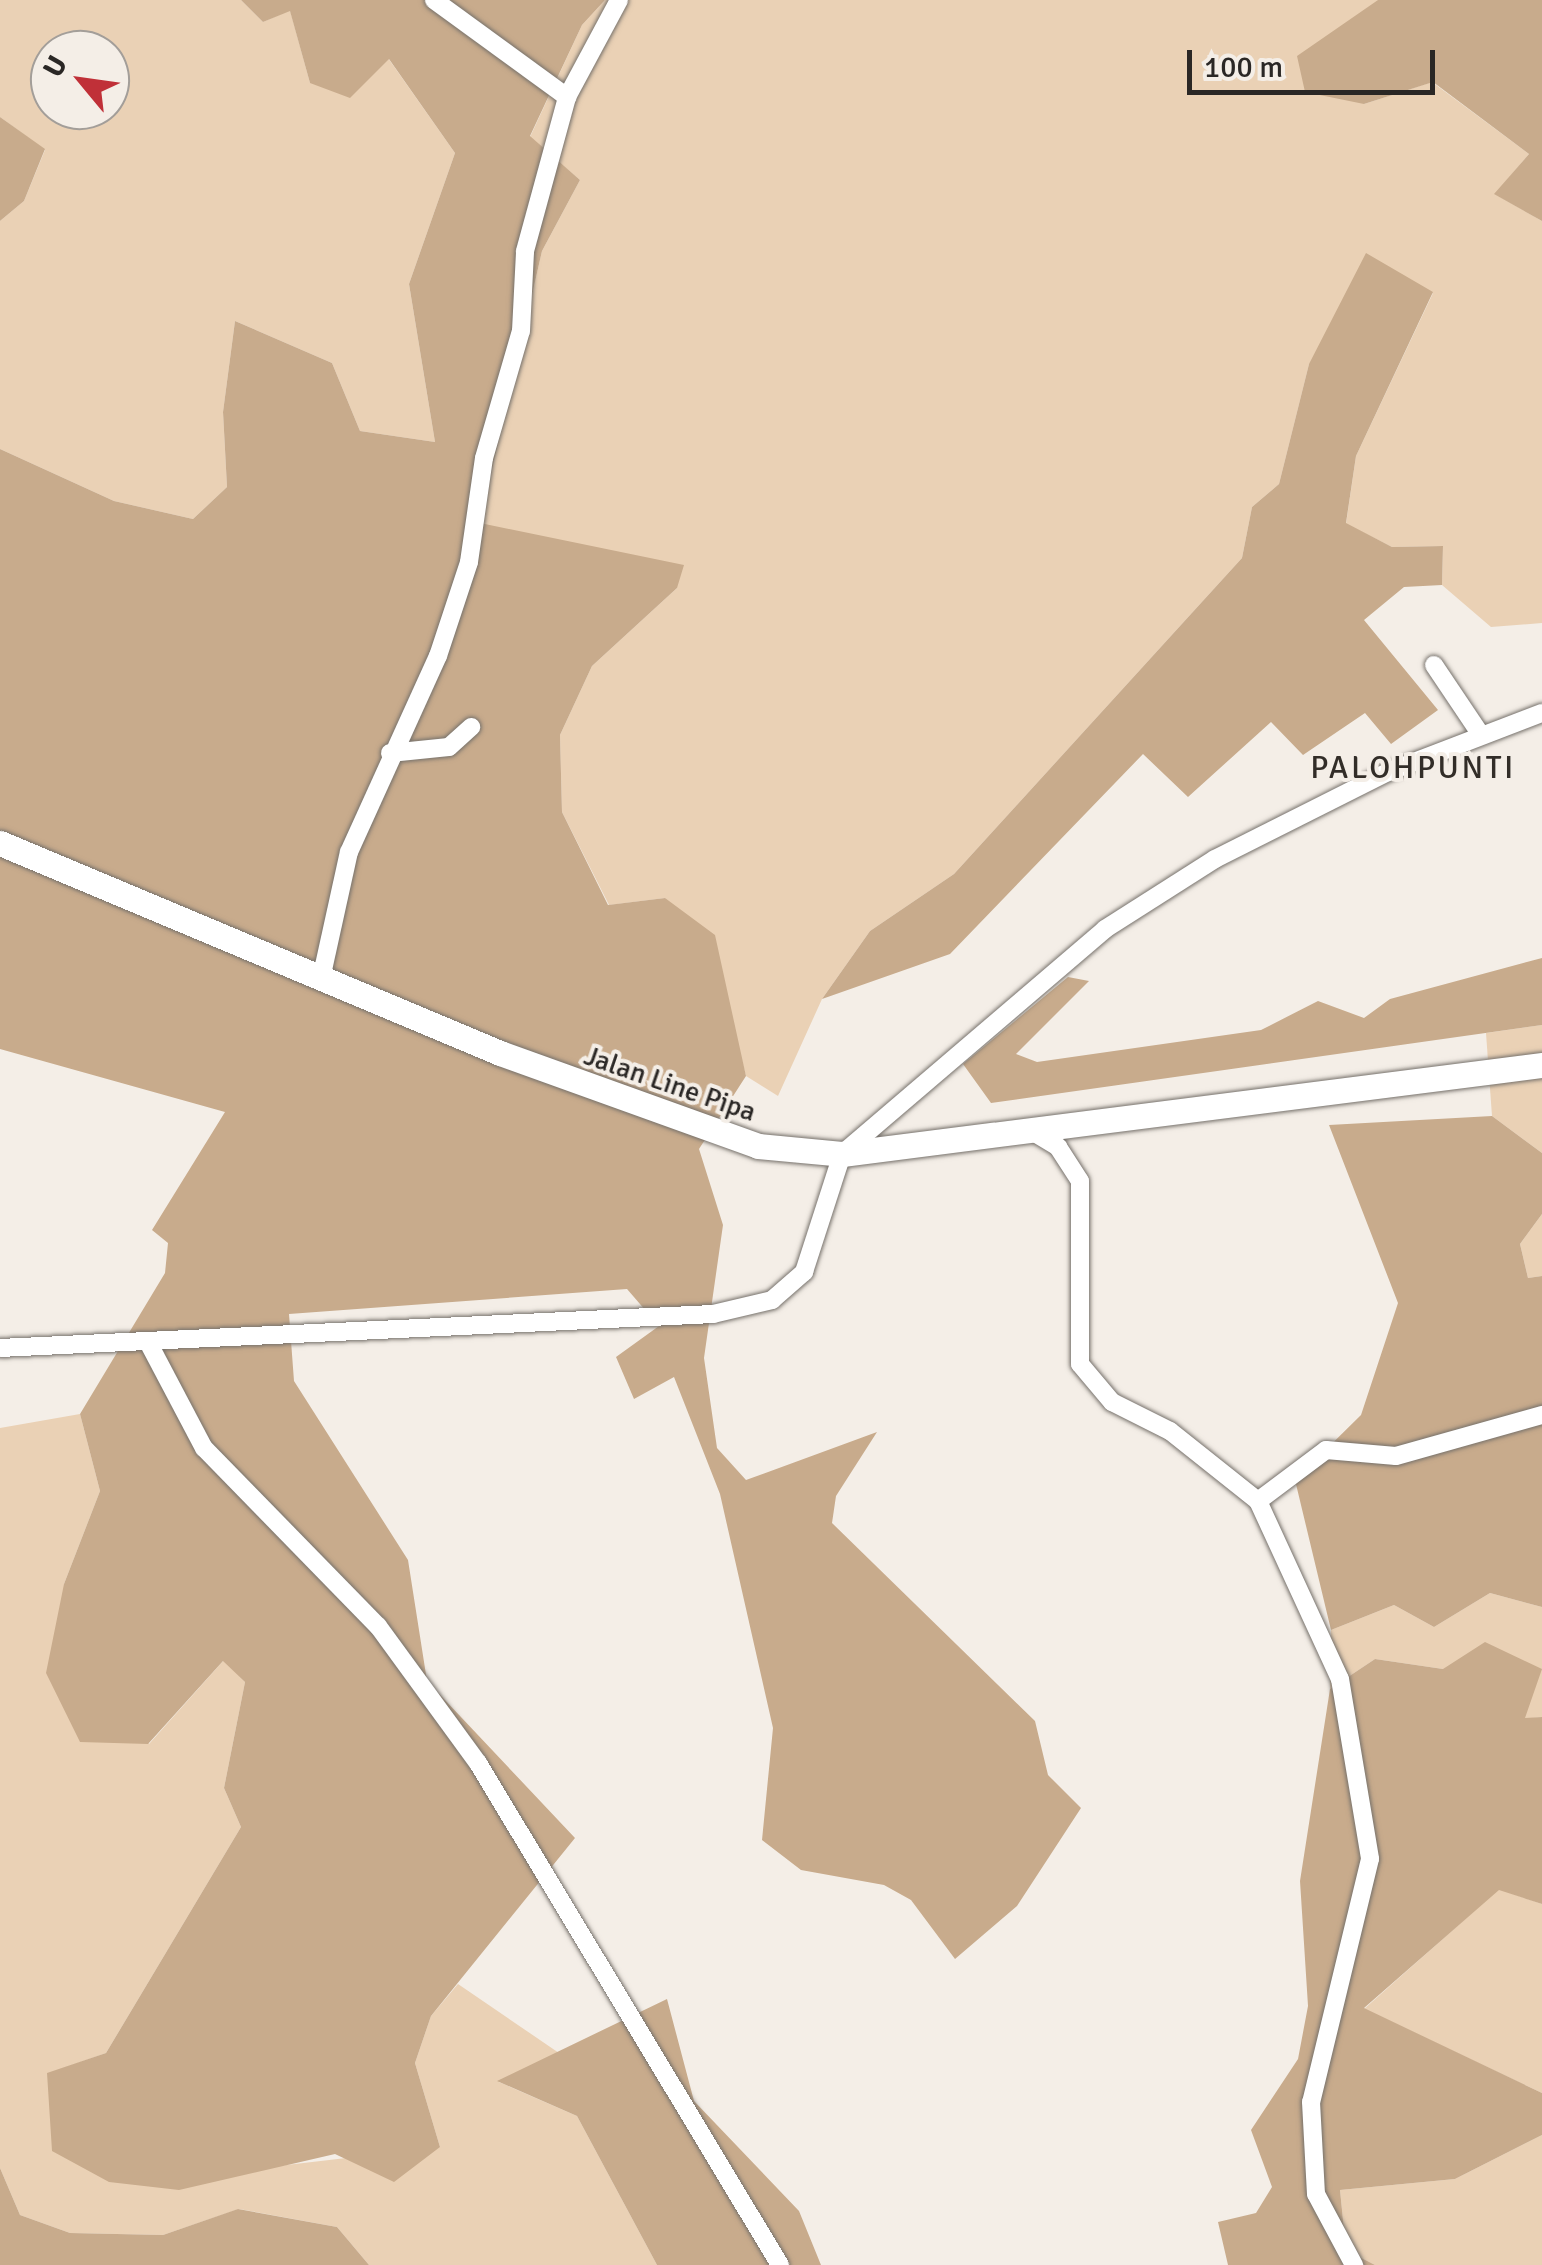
<!DOCTYPE html>
<style>
body{margin:0}
#map{position:relative;width:1542px;height:2265px;overflow:hidden;background:#f4eee7;font-family:Signika,sans-serif}
div>[style]{position:absolute}
.green>*{inset:0;background:#ead1b5}
.forest>*{inset:0;background:#c8ab8c}
.roads{filter:drop-shadow(0 0 2px #76716b) drop-shadow(0 0 2px #76716b)}
.street>*{height:18px;margin:-9px;padding:0 9px;transform-origin:9px;border-radius:9px;background:#fff}
.secondary>*{height:25px;margin:-12.5px;padding:0 12.5px;transform-origin:12.5px;border-radius:12.5px;background:#fff}
span{translate:-50% -50%;white-space:nowrap;text-align:center;line-height:1.15;-webkit-text-stroke:8px #f4eee7;paint-order:stroke}
.street-label{font-size:28px;color:#2a2725}
.quarter-label{font-size:32px;color:#322d28;letter-spacing:2.5px}
.north{position:absolute;left:30px;top:30px;width:100px;height:100px;box-sizing:border-box;background:#f4eee7;border:2px solid #a39e99;border-radius:50%;rotate:299deg;font-size:28px;font-weight:700;line-height:40px;text-align:center;color:#2a2725}
.north::after{content:'';display:block;margin:auto;width:35px;height:45px;background:#c03038;clip-path:polygon(50% 0,100% 100%,50% 72%,0 100%)}
.scale{position:absolute;left:1187px;top:50px;width:248px;height:45px;box-sizing:border-box;border:5px solid #2a2725;border-top:0;padding-left:12px;font-size:30px;line-height:35px;white-space:nowrap;color:#2a2725;-webkit-text-stroke:8px #f4eee7;paint-order:stroke}
</style>
<div id="map">
<div class="green">
<div style="clip-path:polygon(evenodd,0 0,241px 0,263px 22px,290px 10px,310px 83px,388px 58px,455px 153px,409px 284px,435px 442px,360px 431px,332px 363px,235px 321px,223px 412px,227px 487px,193px 519px,114px 501px,0 449px,0 221px,24px 201px,45px 150px,0 117px,0 0,50px 50px,110px 50px,110px 110px,50px 110px,50px 50px)"></div>
<div style="clip-path:polygon(605px 0,1378px 0,1364px 104px,1432px 82px,1529px 154px,1495px 194px,1542px 221px,1542px 623px,1491px 627px,1442px 585px,1443px 546px,1392px 547px,1346px 524px,1356px 456px,1433px 293px,1309px 364px,1279px 484px,1252px 507px,1242px 558px,954px 874px,870px 931px,822px 999px,778px 1096px,746px 1076px,729px 1011px,665px 898px,609px 905px,562px 812px,560px 735px,592px 666px,677px 588px,480px 523px,542px 251px,580px 180px,530px 137px,582px 25px)"></div>
<div style="clip-path:polygon(1542px 1025px,1542px 1153px,1492px 1116px,1486px 1033px)"></div>
<div style="clip-path:polygon(1542px 1214px,1542px 1276px,1528px 1278px,1520px 1244px)"></div>
<div style="clip-path:polygon(80px 1414px,100px 1491px,64px 1584px,149px 1744px,224px 1660px,245px 1682px,224px 1788px,241px 1827px,106px 2053px,47px 2074px,278px 2166px,440px 2147px,415px 2063px,431px 2016px,458px 1984px,559px 2053px,499px 2082px,577px 2116px,657px 2265px,369px 2265px,337px 2227px,239px 2209px,163px 2235px,70px 2233px,20px 2215px,0 2168px,0 1428px)"></div>
<div style="clip-path:polygon(1490px 1593px,1542px 1607px,1542px 1717px,1524px 1719px,1443px 1669px,1375px 1659px,1330px 1689px,1331px 1630px,1394px 1605px,1434px 1627px)"></div>
<div style="clip-path:polygon(1499px 1889px,1542px 1904px,1542px 2093px,1364px 2009px)"></div>
<div style="clip-path:polygon(1542px 2135px,1542px 2265px,1375px 2265px,1346px 2250px,1340px 2190px,1455px 2179px)"></div>
</div>
<div class="forest">
<div style="clip-path:polygon(241px 0,605px 0,582px 25px,530px 136px,580px 180px,542px 251px,480px 523px,684px 565px,677px 588px,592px 666px,560px 735px,562px 812px,608px 905px,665px 898px,715px 935px,746px 1076px,699px 1149px,723px 1225px,704px 1358px,717px 1448px,746px 1480px,877px 1432px,836px 1496px,832px 1523px,1035px 1721px,1048px 1775px,1081px 1808px,1017px 1906px,955px 1959px,911px 1900px,884px 1885px,801px 1870px,762px 1840px,773px 1728px,720px 1494px,674px 1377px,634px 1399px,616px 1357px,659px 1326px,627px 1289px,289px 1314px,294px 1381px,408px 1560px,427px 1681px,575px 1838px,431px 2016px,415px 2063px,440px 2147px,394px 2182px,335px 2154px,179px 2190px,109px 2182px,52px 2151px,47px 2073px,106px 2053px,241px 1827px,224px 1788px,245px 1682px,223px 1661px,148px 1744px,80px 1742px,46px 1673px,64px 1584px,100px 1491px,80px 1414px,165px 1273px,168px 1243px,152px 1230px,225px 1112px,0 1049px,0 449px,114px 501px,193px 519px,227px 487px,223px 412px,235px 321px,332px 363px,360px 431px,435px 442px,409px 284px,455px 153px,389px 59px,350px 98px,310px 83px,290px 11px,263px 22px)"></div>
<div style="clip-path:polygon(1378px 0,1542px 0,1542px 221px,1494px 194px,1529px 154px,1433px 82px,1364px 104px,1305px 92px,1297px 56px)"></div>
<div style="clip-path:polygon(0 117px,45px 149px,24px 201px,0 221px)"></div>
<div style="clip-path:polygon(1366px 253px,1433px 292px,1356px 456px,1346px 523px,1392px 547px,1443px 546px,1442px 585px,1404px 587px,1364px 620px,1438px 710px,1391px 744px,1365px 713px,1303px 755px,1271px 722px,1188px 797px,1143px 754px,950px 954px,822px 999px,870px 931px,954px 874px,1242px 558px,1252px 507px,1279px 484px,1309px 364px)"></div>
<div style="clip-path:polygon(1542px 958px,1542px 1025px,991px 1103px,963px 1064px,1068px 977px,1089px 981px,1016px 1054px,1037px 1062px,1261px 1030px,1318px 1001px,1364px 1018px,1390px 999px)"></div>
<div style="clip-path:polygon(1492px 1116px,1542px 1153px,1542px 1214px,1520px 1244px,1528px 1278px,1542px 1276px,1542px 1607px,1490px 1593px,1434px 1627px,1394px 1605px,1331px 1630px,1295px 1480px,1361px 1415px,1398px 1303px,1329px 1125px)"></div>
<div style="clip-path:polygon(1485px 1642px,1542px 1669px,1525px 1718px,1542px 1717px,1542px 1904px,1499px 1890px,1364px 2008px,1542px 2093px,1542px 2135px,1455px 2179px,1340px 2190px,1346px 2250px,1375px 2265px,1228px 2265px,1218px 2222px,1256px 2213px,1272px 2187px,1251px 2130px,1298px 2059px,1308px 2006px,1300px 1881px,1330px 1689px,1375px 1659px,1443px 1669px)"></div>
<div style="clip-path:polygon(667px 1999px,694px 2101px,799px 2211px,821px 2265px,657px 2265px,577px 2116px,497px 2081px)"></div>
<div style="clip-path:polygon(0 2168px,20px 2215px,70px 2233px,163px 2235px,238px 2209px,337px 2227px,369px 2265px,0 2265px)"></div>
</div>
<div class="roads">
<div class="street">
<div style="left:434px;top:0;width:165px;rotate:36.1deg"></div>
<div style="left:1434px;top:665px;width:81px;rotate:56.1deg"></div>
<div style="left:390px;top:753px;width:59px;rotate:-5.8deg"></div>
<div style="left:449px;top:747px;width:30px;rotate:-42deg"></div>
<div style="left:321px;top:979px;width:130px;rotate:-77.6deg"></div>
<div style="left:349px;top:852px;width:215px;rotate:-65.6deg"></div>
<div style="left:438px;top:656px;width:99px;rotate:-71.7deg"></div>
<div style="left:469px;top:562px;width:105px;rotate:-81.8deg"></div>
<div style="left:484px;top:458px;width:132px;rotate:-73.8deg"></div>
<div style="left:521px;top:331px;width:80px;rotate:-87.1deg"></div>
<div style="left:525px;top:251px;width:160px;rotate:-74.7deg"></div>
<div style="left:567px;top:97px;width:110px;rotate:-61.8deg"></div>
<div style="left:1030px;top:1130px;width:33px;rotate:31deg"></div>
<div style="left:1058px;top:1147px;width:40px;rotate:57.1deg"></div>
<div style="left:1080px;top:1181px;width:183px;rotate:90deg"></div>
<div style="left:1080px;top:1364px;width:50px;rotate:49.9deg"></div>
<div style="left:1112px;top:1402px;width:65px;rotate:26.6deg"></div>
<div style="left:1170px;top:1431px;width:112px;rotate:38.5deg"></div>
<div style="left:1258px;top:1501px;width:196px;rotate:65.3deg"></div>
<div style="left:1340px;top:1679px;width:182px;rotate:80.5deg"></div>
<div style="left:1370px;top:1859px;width:250px;rotate:103.6deg"></div>
<div style="left:1311px;top:2102px;width:92px;rotate:86.9deg"></div>
<div style="left:1316px;top:2194px;width:81px;rotate:61.8deg"></div>
<div style="left:148px;top:1342px;width:120px;rotate:62.2deg"></div>
<div style="left:204px;top:1448px;width:249px;rotate:45.7deg"></div>
<div style="left:378px;top:1626px;width:170px;rotate:53.9deg"></div>
<div style="left:478px;top:1763px;width:586px;rotate:58.97deg"></div>
<div style="left:0;top:1348px;width:714px;rotate:-2.73deg"></div>
<div style="left:713px;top:1314px;width:61px;rotate:-13.3deg"></div>
<div style="left:772px;top:1300px;width:43px;rotate:-41.2deg"></div>
<div style="left:804px;top:1272px;width:124px;rotate:-72.1deg"></div>
<div style="left:842px;top:1154px;width:346px;rotate:-40.5deg"></div>
<div style="left:1105px;top:929px;width:130px;rotate:-32.5deg"></div>
<div style="left:1215px;top:859px;width:194px;rotate:-26.7deg"></div>
<div style="left:1388px;top:772px;width:165px;rotate:-21deg"></div>
<div style="left:1258px;top:1501px;width:85px;rotate:-36.9deg"></div>
<div style="left:1326px;top:1450px;width:70px;rotate:4.9deg"></div>
<div style="left:1396px;top:1456px;width:152px;rotate:-15.7deg"></div>
</div>
<div class="secondary">
<div style="left:0;top:843px;width:542px;rotate:22.78deg"></div>
<div style="left:500px;top:1053px;width:274px;rotate:19.8deg"></div>
<div style="left:758px;top:1146px;width:84px;rotate:5.4deg"></div>
<div style="left:842px;top:1154px;width:706px;rotate:-7.25deg"></div>
</div>
</div>
<div class="street-label">
<span style="left:670px;top:1084px;rotate:19deg">Jalan Line Pipa</span>
</div>
<div class="quarter-label">
<span style="left:1413px;top:768px">PALOHPUNTI</span>
</div>
<div class="north">U</div>
<div class="scale">100 m</div>
</div>
